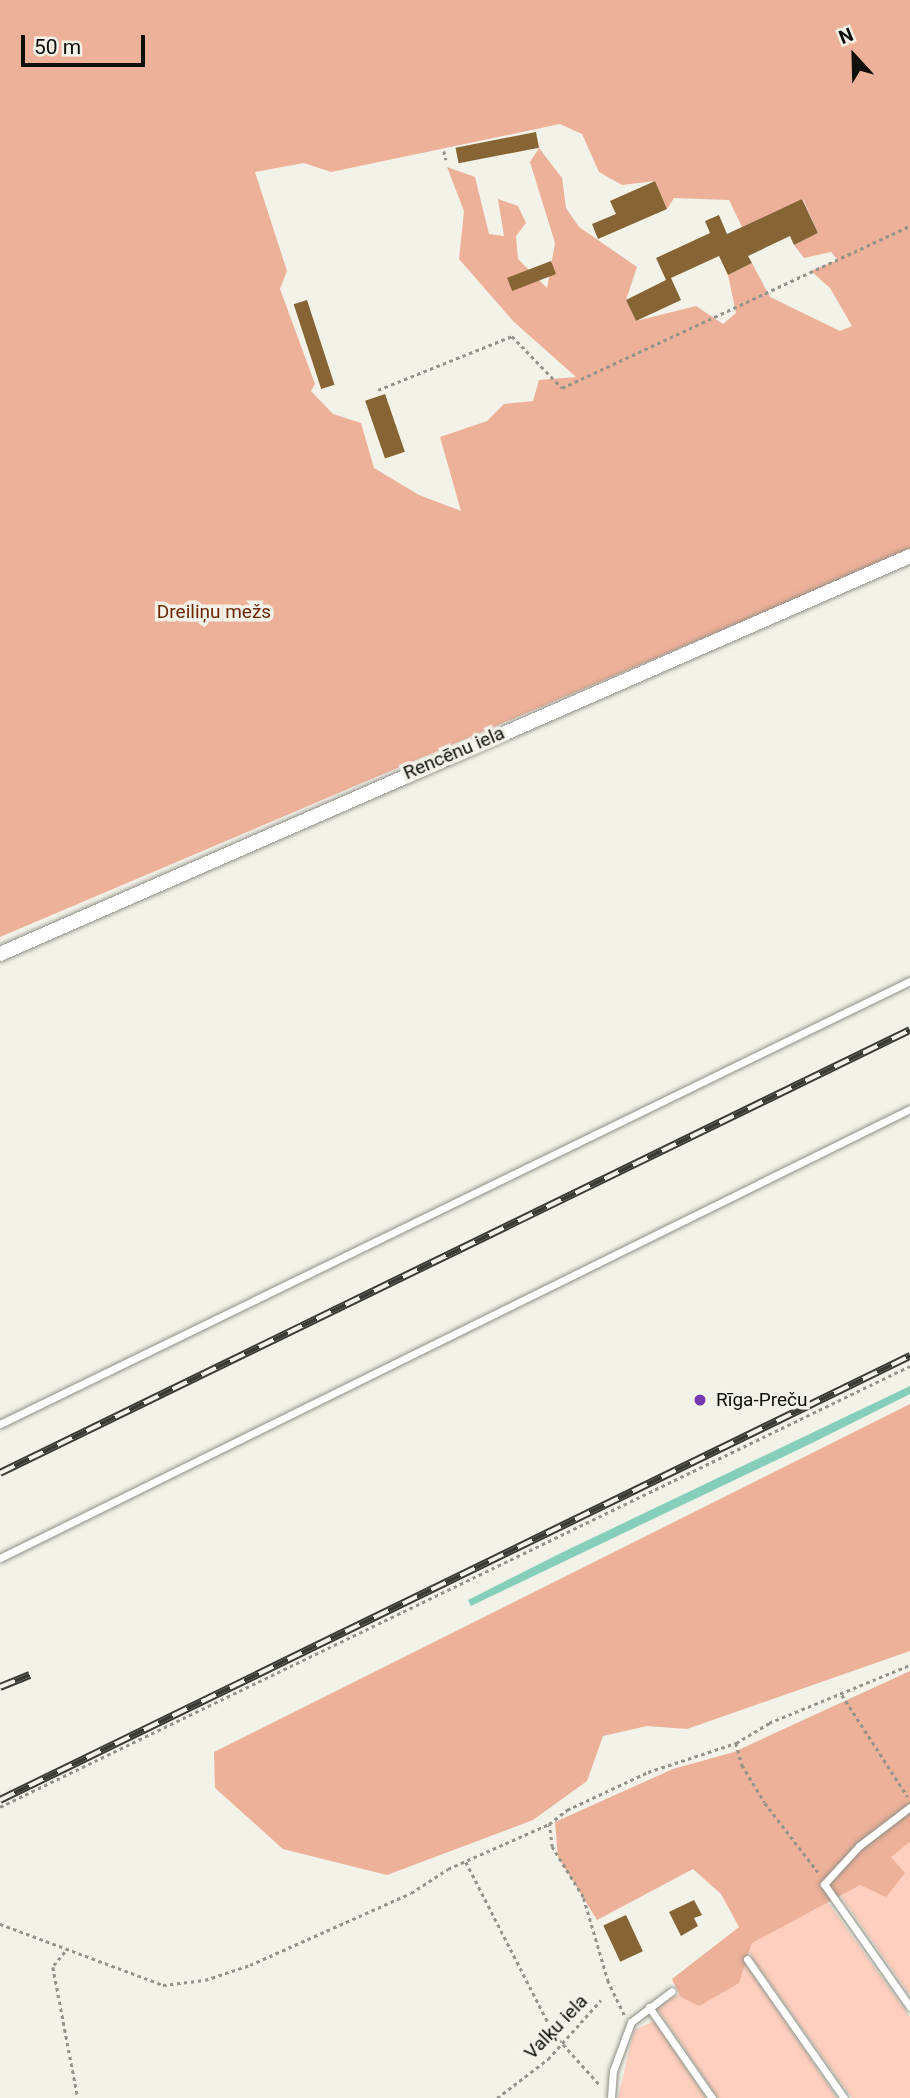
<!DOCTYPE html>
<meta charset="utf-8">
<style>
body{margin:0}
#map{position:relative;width:910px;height:2098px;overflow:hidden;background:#f2f2e8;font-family:Roboto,sans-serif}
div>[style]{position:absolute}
.green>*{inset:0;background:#fecfbe}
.forest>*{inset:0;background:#edb099}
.water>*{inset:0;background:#85cfba}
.building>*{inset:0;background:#866433;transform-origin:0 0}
.path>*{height:2.5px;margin-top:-1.25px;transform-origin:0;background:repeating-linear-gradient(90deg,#93938c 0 3.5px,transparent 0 7px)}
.roads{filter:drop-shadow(0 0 2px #8f8f86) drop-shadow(0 0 2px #8f8f86)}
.service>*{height:7px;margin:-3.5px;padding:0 3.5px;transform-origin:3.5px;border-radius:3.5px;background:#fff}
.minor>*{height:14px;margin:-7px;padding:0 7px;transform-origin:7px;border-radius:7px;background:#fff}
.rail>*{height:8px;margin-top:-4px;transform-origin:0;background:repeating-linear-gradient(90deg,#f2f2e8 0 16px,#3b3b36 0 32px);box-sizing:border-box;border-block:2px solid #3b3b36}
.dots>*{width:19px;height:19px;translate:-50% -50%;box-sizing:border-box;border:4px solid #f2f2e8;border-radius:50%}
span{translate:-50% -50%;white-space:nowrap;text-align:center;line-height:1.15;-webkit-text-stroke:7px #f2f2e8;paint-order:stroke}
.park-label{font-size:19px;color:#6e2705}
.street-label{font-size:19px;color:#0f0f0c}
.poi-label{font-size:19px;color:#0f0f0c}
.left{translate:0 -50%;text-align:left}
.north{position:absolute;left:819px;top:21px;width:70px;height:70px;-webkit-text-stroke:5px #f2f2e8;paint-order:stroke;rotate:338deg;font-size:19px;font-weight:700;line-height:28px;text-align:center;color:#0f0f0c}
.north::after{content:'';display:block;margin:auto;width:24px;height:32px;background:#0f0f0c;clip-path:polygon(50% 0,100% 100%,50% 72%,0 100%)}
.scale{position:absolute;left:21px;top:35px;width:124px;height:32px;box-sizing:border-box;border:4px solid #0f0f0c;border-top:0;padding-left:9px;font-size:21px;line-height:24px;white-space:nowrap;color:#0f0f0c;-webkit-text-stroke:5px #f2f2e8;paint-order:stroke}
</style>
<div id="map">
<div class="green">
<div style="clip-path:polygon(910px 1831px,910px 1995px,838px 1892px)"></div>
<div style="clip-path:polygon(825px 1898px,910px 2017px,910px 2098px,852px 2098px,744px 1946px)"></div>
<div style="clip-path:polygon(740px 1956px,837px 2098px,718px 2098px,657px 2008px,680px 1993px,672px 1981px,689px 1971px)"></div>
<div style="clip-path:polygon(654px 2021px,706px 2098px,618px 2098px,634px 2030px)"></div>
</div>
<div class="forest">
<div style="clip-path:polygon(evenodd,0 0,910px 0,910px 550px,0 937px,0 0,560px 124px,582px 134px,599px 172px,622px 185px,655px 181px,667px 209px,674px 198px,729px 200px,742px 227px,803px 199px,818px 233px,794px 245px,804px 258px,831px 252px,838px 260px,811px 271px,830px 288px,852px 326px,840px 331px,770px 297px,752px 263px,728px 275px,736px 313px,723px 324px,696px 306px,636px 321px,626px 300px,637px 267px,579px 227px,566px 208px,562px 178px,539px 148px,530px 162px,555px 243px,547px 288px,518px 259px,516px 236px,526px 223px,518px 206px,498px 199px,504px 236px,489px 234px,475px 177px,447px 167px,464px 211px,459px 259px,513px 321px,576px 377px,539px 380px,533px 401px,504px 404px,487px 421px,440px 437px,461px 511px,419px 495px,374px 468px,361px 423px,333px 414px,311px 391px,315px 384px,280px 289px,287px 271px,255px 172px,304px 163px,331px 172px,560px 124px)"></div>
<div style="clip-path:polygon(910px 1404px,910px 1651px,687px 1729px,647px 1726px,603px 1736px,587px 1781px,533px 1820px,387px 1875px,283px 1849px,215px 1788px,214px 1752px)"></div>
<div style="clip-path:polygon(910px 1671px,910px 1842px,891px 1857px,905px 1873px,886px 1897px,860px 1885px,752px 1943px,739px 1983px,699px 2006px,681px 1997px,672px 1979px,739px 1927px,721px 1894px,693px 1869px,597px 1920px,558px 1857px,555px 1822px,673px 1769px,734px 1752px)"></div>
</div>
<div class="water">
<div style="clip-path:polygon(910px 1386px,910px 1394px,812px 1443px,471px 1606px,468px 1600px,561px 1553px)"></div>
</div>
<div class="building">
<div style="left:536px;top:132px;width:16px;height:82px;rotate:79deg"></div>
<div style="clip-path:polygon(655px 181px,667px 209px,598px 239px,592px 224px,616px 214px,610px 201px)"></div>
<div style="clip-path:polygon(802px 199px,818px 233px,794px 245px,790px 236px,748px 256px,752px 263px,728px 275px,719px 256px,671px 278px,681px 300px,636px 321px,626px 300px,666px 280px,656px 258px,710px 233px,705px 221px,719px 215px,727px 234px)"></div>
<div style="left:551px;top:261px;width:14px;height:47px;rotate:69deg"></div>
<div style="left:307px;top:300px;width:89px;height:14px;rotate:72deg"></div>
<div style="left:385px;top:394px;width:61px;height:21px;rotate:71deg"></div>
<div style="clip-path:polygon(694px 1900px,702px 1915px,694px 1918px,698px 1926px,681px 1936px,669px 1912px)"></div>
<div style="left:626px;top:1915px;width:40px;height:25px;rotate:65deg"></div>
</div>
<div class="path">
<div style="left:444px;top:151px;width:9px;rotate:77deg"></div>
<div style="left:378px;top:390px;width:144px;rotate:-21.9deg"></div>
<div style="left:512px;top:336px;width:72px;rotate:46.1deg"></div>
<div style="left:562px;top:388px;width:384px;rotate:-25deg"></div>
<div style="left:842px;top:1695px;width:121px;rotate:57.1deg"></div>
<div style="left:736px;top:1743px;width:23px;rotate:75deg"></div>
<div style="left:742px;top:1765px;width:44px;rotate:58.8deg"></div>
<div style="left:765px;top:1803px;width:87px;rotate:52.5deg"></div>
<div style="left:0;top:1807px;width:1011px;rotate:-25.86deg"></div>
<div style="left:466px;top:1862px;width:193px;rotate:62.9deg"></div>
<div style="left:554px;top:2034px;width:69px;rotate:48deg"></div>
<div style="left:0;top:1924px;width:174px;rotate:20.5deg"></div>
<div style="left:163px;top:1985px;width:42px;rotate:-6.8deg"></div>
<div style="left:205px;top:1980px;width:47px;rotate:-18.4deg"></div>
<div style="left:250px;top:1965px;width:176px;rotate:-24.1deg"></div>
<div style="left:411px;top:1893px;width:44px;rotate:-33deg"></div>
<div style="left:448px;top:1869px;width:111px;rotate:-24deg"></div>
<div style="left:65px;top:1952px;width:19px;rotate:129deg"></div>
<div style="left:53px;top:1967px;width:133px;rotate:79.2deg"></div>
<div style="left:624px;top:2015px;width:37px;rotate:-116deg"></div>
<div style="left:608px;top:1982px;width:89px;rotate:-106.4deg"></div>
<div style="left:583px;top:1897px;width:59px;rotate:-121.8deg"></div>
<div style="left:552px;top:1847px;width:23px;rotate:-97deg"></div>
<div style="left:549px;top:1824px;width:23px;rotate:-38deg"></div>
<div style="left:567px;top:1810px;width:89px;rotate:-25.1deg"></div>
<div style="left:648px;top:1772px;width:93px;rotate:-18.2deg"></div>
<div style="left:736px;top:1743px;width:39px;rotate:-31deg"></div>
<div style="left:769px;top:1723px;width:152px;rotate:-22.4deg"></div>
<div style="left:497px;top:2098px;width:64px;rotate:-37.4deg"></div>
<div style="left:548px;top:2059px;width:79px;rotate:-48.1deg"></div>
</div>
<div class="roads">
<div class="service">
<div style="left:0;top:1424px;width:1012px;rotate:-25.96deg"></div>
<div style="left:0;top:1558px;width:1015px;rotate:-26.26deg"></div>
<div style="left:910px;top:1807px;width:64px;rotate:142.6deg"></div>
<div style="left:859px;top:1846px;width:52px;rotate:132.6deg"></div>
<div style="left:824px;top:1884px;width:150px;rotate:55deg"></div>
<div style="left:747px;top:1959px;width:169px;rotate:55.1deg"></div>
<div style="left:649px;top:2007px;width:111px;rotate:55.3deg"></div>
<div style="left:611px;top:2098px;width:27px;rotate:-86deg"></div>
<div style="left:613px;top:2071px;width:52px;rotate:-69.8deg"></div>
<div style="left:631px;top:2022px;width:51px;rotate:-37.1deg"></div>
</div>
<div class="minor">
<div style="left:0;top:954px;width:993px;rotate:-23.62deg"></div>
</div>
</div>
<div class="rail">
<div style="left:0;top:1473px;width:1012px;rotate:-25.96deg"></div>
<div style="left:0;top:1687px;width:32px;rotate:-22deg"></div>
<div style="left:0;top:1800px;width:1013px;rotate:-26.01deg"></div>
</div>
<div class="dots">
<div style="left:700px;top:1400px;background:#723ab1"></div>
</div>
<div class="park-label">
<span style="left:214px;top:612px">Dreiliņu mežs</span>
</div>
<div class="street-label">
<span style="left:454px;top:753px;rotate:-23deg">Rencēnu iela</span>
<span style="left:556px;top:2027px;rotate:-46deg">Valķu iela</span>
</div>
<div class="poi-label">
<span class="left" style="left:716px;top:1400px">Rīga-Preču</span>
</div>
<div class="north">N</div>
<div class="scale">50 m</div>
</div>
